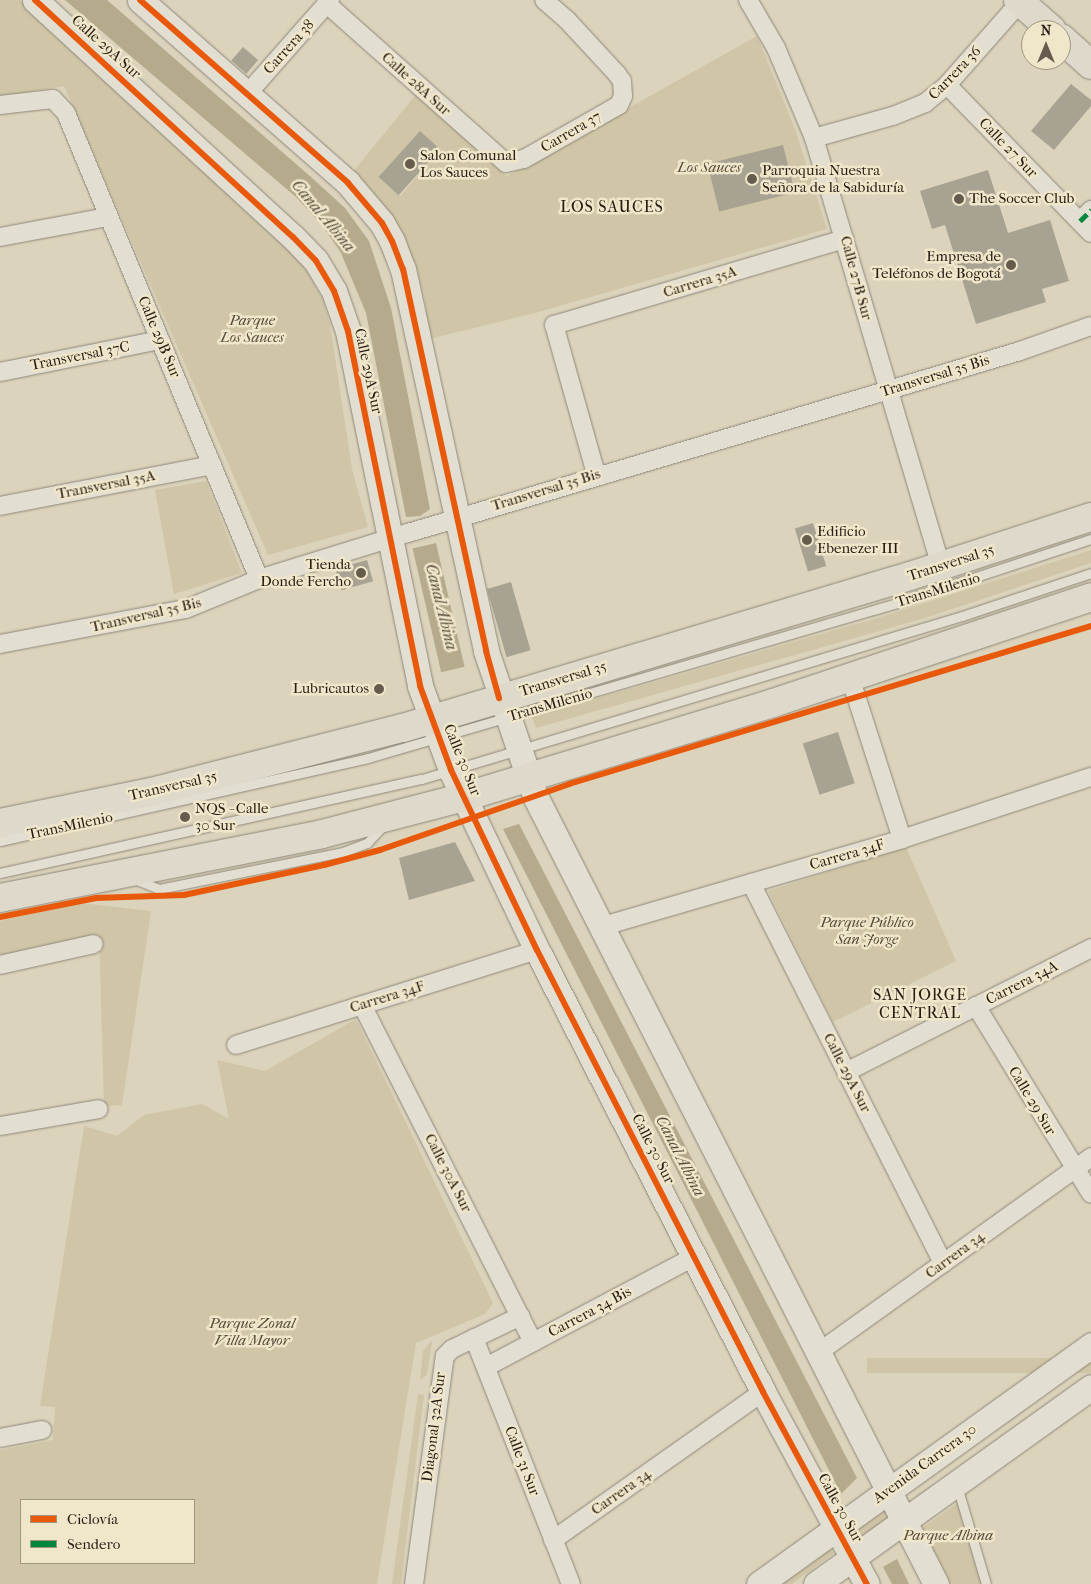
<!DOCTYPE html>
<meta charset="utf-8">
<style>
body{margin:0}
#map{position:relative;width:1091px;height:1584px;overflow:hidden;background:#dbd3bb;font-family:"IM FELL French Canon",serif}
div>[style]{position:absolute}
.green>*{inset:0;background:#d0c5a6;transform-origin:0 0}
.water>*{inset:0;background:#b6aa8d;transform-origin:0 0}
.building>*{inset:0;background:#a8a292;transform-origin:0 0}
.roads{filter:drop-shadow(0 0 1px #8d8779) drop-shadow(0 0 1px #8d8779)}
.lane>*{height:9px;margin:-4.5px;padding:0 4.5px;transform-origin:4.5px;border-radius:4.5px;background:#e3ded2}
.street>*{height:18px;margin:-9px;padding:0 9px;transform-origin:9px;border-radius:9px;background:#e3ded2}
.secondary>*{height:25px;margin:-12.5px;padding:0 12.5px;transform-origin:12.5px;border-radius:12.5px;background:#e3ded2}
.primary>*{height:28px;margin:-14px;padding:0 14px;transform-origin:14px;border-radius:14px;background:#ded9cb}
.highway>*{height:28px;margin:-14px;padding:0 14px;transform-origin:14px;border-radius:14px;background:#ded9cb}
.quiet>*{height:5px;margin-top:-2.5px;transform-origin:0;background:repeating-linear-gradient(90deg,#00873e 0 10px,transparent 0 15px)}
.cycleway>*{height:6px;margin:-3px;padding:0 3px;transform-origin:3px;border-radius:3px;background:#e8590c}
.dots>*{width:14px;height:14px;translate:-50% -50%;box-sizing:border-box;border:2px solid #f0e6ca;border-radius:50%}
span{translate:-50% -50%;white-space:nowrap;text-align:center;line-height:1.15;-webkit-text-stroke:5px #f0e6ca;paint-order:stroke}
.street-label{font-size:15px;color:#251c13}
.poi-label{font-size:15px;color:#251c13}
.left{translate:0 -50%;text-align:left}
.right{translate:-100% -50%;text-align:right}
.park-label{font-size:15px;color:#564b3a;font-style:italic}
.neighbourhood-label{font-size:16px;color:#251c13;letter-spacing:1px}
.water-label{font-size:16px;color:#594e3c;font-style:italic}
.legend{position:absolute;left:20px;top:1499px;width:175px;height:65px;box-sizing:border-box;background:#f0e6ca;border:1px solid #9f9581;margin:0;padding:6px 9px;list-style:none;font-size:15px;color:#251c13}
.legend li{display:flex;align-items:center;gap:10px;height:25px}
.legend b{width:25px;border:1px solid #9f9581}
.north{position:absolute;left:1021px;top:20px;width:50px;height:50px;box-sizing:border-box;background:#f0e6ca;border:1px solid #9f9581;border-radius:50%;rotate:0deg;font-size:14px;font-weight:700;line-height:20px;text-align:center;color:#251c13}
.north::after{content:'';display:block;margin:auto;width:18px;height:22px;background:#655c4e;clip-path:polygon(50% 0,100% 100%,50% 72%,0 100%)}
</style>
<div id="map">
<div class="green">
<div style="clip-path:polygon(0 0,20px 0,280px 239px,308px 272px,323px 300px,330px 324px,352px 469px,368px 527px,268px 555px,64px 86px,0 97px)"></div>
<div style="clip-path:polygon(evenodd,757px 36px,795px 129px,827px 229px,535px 313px,429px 339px,425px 301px,416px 266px,387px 210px,353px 172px,418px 92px,507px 176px,757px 36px,420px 132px,441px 149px,400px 196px,379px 178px,420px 132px)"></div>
<div style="clip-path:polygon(206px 481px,242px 573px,174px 594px,155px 490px)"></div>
<div style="clip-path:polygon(1091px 550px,1091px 563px,922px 619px,536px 728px,532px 717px,881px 617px)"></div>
<div style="clip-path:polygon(906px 847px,956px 961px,833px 1022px,768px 891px)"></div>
<div style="clip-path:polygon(81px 903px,151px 911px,122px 1105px,104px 1106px,99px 934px,0 955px,0 921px)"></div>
<div style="clip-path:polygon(evenodd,356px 1019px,493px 1303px,485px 1314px,416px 1343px,377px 1584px,0 1584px,0 1450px,53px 1440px,55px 1407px,40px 1406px,84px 1126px,117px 1136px,144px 1115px,202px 1104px,229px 1119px,217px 1060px,265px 1071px,356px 1019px,194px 1500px,194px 1563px,21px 1563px,21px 1500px,194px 1500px)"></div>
<div style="clip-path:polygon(432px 1340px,427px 1375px,420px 1380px,423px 1351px)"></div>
<div style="left:1091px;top:1358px;width:15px;height:224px;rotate:90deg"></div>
<div style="clip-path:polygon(418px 1394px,424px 1395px,401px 1584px,392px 1584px)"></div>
<div style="clip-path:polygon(958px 1503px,983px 1584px,949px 1584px,922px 1528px)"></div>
<div style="left:884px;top:1507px;width:11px;height:45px;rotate:49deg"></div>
<div style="clip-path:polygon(828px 1547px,834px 1553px,792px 1584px,776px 1584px)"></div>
</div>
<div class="water">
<div style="clip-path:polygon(65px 0,107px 0,311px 177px,345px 208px,369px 241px,391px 308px,430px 509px,420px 516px,406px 517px,366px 313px,341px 253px,322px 225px,296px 197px)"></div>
<div style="left:436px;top:543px;width:127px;height:24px;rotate:77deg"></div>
<div style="clip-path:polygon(519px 824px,857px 1478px,841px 1494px,503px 829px)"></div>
<div style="clip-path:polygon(897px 1559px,909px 1584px,892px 1584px,883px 1567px)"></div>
</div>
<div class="building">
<div style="left:243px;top:47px;width:20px;height:18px;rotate:41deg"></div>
<div style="clip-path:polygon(1071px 84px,1091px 100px,1091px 106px,1054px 150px,1031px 131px)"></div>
<div style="left:420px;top:131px;width:27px;height:62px;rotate:42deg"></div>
<div style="left:783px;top:145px;width:49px;height:78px;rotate:76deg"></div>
<div style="clip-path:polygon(988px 170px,1008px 233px,1050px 220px,1069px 281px,1042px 289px,1046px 302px,976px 324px,945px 225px,932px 229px,920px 191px)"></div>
<div style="left:813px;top:523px;width:45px;height:19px;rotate:73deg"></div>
<div style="left:367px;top:560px;width:22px;height:33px;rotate:74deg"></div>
<div style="left:511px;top:582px;width:71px;height:25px;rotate:74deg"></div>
<div style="left:838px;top:732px;width:54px;height:37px;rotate:72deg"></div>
<div style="clip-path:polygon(455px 842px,475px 881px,409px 900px,399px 858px)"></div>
</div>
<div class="roads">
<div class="lane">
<div style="left:0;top:841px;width:377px;rotate:-12.7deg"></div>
<div style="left:368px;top:758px;width:551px;rotate:-16.33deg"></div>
<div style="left:897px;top:603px;width:204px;rotate:-18.3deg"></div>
<div style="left:0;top:873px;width:432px;rotate:-12.6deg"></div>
<div style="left:422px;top:779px;width:564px;rotate:-16.8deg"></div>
<div style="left:962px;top:616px;width:136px;rotate:-18.4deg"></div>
<div style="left:132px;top:878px;width:29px;rotate:22deg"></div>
<div style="left:159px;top:889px;width:188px;rotate:-11.4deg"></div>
<div style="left:343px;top:852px;width:26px;rotate:-21deg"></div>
<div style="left:367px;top:843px;width:26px;rotate:-47deg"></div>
<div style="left:957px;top:1486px;width:102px;rotate:73.5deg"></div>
</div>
<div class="street">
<div style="left:748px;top:0;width:56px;rotate:59.7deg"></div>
<div style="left:776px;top:48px;width:98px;rotate:67.1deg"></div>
<div style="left:814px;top:138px;width:446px;rotate:73.5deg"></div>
<div style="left:327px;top:4px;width:239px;rotate:41.6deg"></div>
<div style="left:506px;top:163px;width:18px;rotate:-13deg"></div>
<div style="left:524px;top:159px;width:109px;rotate:-29.6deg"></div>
<div style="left:619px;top:105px;width:10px;rotate:-66deg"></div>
<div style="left:623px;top:96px;width:15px;rotate:-94deg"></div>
<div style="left:622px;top:81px;width:9px;rotate:-126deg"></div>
<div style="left:617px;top:74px;width:74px;rotate:-132.8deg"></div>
<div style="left:567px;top:20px;width:30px;rotate:-139deg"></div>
<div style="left:947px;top:85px;width:206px;rotate:45.8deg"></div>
<div style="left:248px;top:93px;width:124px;rotate:-48.6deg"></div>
<div style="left:0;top:105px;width:53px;rotate:-6.5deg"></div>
<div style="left:53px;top:99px;width:19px;rotate:47deg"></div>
<div style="left:66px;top:113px;width:504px;rotate:67.5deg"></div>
<div style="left:814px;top:138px;width:82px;rotate:-15.6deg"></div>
<div style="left:893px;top:116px;width:35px;rotate:-22deg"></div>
<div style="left:925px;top:103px;width:28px;rotate:-39deg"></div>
<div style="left:947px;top:85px;width:113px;rotate:-48.6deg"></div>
<div style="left:1080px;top:221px;width:16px;rotate:-45deg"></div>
<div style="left:0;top:237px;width:110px;rotate:-10.5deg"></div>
<div style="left:0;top:372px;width:163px;rotate:-11.3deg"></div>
<div style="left:596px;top:474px;width:155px;rotate:-105.7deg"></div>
<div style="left:554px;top:325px;width:303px;rotate:-16.5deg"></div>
<div style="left:0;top:506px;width:216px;rotate:-10.9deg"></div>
<div style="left:0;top:644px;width:189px;rotate:-10.7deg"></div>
<div style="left:186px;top:609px;width:79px;rotate:-22.3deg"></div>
<div style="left:259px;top:579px;width:156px;rotate:-17.2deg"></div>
<div style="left:408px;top:533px;width:638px;rotate:-16.56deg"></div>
<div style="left:1020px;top:351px;width:75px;rotate:-19.4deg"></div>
<div style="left:850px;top:677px;width:170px;rotate:72.2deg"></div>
<div style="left:751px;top:883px;width:426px;rotate:63.2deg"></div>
<div style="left:600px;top:927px;width:315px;rotate:-16.2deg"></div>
<div style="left:902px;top:839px;width:199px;rotate:-18.2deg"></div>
<div style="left:0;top:965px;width:96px;rotate:-12.6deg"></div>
<div style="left:362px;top:1005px;width:378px;rotate:63.1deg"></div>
<div style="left:976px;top:1006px;width:220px;rotate:58.5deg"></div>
<div style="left:236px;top:1045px;width:316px;rotate:-17.5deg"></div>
<div style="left:846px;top:1072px;width:275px;rotate:-26.8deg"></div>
<div style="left:0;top:1126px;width:100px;rotate:-9.7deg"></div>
<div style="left:474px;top:1338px;width:264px;rotate:68.5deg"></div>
<div style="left:819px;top:1352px;width:335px;rotate:-35.6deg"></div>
<div style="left:486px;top:1367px;width:235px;rotate:-27.9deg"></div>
<div style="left:0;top:1438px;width:43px;rotate:-10.8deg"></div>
<div style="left:553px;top:1540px;width:257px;rotate:-35.2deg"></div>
<div style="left:414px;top:1584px;width:230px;rotate:-82.3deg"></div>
<div style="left:445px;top:1356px;width:10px;rotate:-45deg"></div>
<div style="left:452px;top:1349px;width:76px;rotate:-25.6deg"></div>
</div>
<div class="secondary">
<div style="left:35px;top:0;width:350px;rotate:42.6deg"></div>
<div style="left:293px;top:237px;width:33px;rotate:46deg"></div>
<div style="left:316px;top:261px;width:35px;rotate:59deg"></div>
<div style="left:334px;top:291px;width:42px;rotate:70.7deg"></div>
<div style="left:348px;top:331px;width:362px;rotate:78.5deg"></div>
<div style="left:420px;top:686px;width:90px;rotate:69.7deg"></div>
<div style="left:451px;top:770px;width:199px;rotate:64.5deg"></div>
<div style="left:537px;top:950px;width:496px;rotate:62.9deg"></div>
<div style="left:763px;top:1392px;width:218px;rotate:61.6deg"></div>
<div style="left:140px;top:0;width:277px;rotate:41.3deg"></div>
<div style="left:348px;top:183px;width:52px;rotate:49.6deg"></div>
<div style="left:382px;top:223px;width:21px;rotate:61deg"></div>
<div style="left:392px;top:241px;width:30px;rotate:69deg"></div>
<div style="left:403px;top:269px;width:391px;rotate:77.7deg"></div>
<div style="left:486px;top:651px;width:153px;rotate:71.3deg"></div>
<div style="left:535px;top:796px;width:884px;rotate:63.03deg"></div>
<div style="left:759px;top:1584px;width:409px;rotate:-35.7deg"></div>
<div style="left:816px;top:1584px;width:338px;rotate:-35.6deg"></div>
</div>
<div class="primary">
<div style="left:1018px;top:0;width:45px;rotate:41.4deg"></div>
<div style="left:1061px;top:38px;width:40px;rotate:42deg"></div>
</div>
<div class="highway">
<div style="left:0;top:823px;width:154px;rotate:-11.6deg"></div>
<div style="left:151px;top:792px;width:260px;rotate:-14.3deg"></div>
<div style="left:403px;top:728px;width:529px;rotate:-16.69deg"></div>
<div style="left:910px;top:576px;width:190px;rotate:-18.1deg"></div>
<div style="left:0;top:898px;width:328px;rotate:-11.2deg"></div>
<div style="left:322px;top:834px;width:147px;rotate:-14.6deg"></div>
<div style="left:464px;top:797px;width:323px;rotate:-16.9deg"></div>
<div style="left:773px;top:703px;width:335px;rotate:-18.4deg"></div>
</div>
</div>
<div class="quiet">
<div style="left:1080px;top:221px;width:16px;rotate:-45deg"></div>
</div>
<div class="cycleway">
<div style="left:35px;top:0;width:350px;rotate:42.6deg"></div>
<div style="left:293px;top:237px;width:33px;rotate:46deg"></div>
<div style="left:316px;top:261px;width:35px;rotate:59deg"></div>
<div style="left:334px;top:291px;width:42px;rotate:70.7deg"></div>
<div style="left:348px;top:331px;width:362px;rotate:78.5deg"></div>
<div style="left:420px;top:686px;width:90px;rotate:69.7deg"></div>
<div style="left:451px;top:770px;width:199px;rotate:64.5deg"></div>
<div style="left:537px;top:950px;width:496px;rotate:62.9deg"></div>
<div style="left:763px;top:1392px;width:218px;rotate:61.6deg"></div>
<div style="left:140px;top:0;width:277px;rotate:41.3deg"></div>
<div style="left:348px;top:183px;width:52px;rotate:49.6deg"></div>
<div style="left:382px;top:223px;width:21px;rotate:61deg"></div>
<div style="left:392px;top:241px;width:30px;rotate:69deg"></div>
<div style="left:403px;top:269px;width:391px;rotate:77.7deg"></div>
<div style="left:486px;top:651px;width:49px;rotate:74.5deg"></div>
<div style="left:0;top:917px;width:98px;rotate:-11.2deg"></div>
<div style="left:96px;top:898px;width:88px;rotate:-2deg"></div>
<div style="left:184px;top:895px;width:143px;rotate:-12.1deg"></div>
<div style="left:324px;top:865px;width:58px;rotate:-15deg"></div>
<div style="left:380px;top:850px;width:200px;rotate:-19.2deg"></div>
<div style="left:569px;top:784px;width:545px;rotate:-16.84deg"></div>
</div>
<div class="dots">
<div style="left:410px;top:164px;background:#655c4e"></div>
<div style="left:752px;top:179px;background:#655c4e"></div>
<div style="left:959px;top:199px;background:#655c4e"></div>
<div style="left:1011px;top:265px;background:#655c4e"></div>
<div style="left:807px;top:540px;background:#655c4e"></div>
<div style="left:361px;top:573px;background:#655c4e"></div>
<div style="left:379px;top:689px;background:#655c4e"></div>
<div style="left:185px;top:817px;background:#655c4e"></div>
</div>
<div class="street-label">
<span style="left:106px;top:47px;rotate:42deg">Calle 29A Sur</span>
<span style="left:289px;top:47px;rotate:-48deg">Carrera 38</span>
<span style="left:955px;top:73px;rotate:-46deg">Carrera 36</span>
<span style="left:416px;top:84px;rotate:42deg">Calle 28A Sur</span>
<span style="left:571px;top:132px;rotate:-30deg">Carrera 37</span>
<span style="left:1008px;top:148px;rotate:46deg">Calle 27 Sur</span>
<span style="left:856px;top:278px;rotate:75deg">Calle 27B Sur</span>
<span style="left:700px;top:282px;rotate:-17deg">Carrera 35A</span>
<span style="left:159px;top:337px;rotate:67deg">Calle 29B Sur</span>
<span style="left:80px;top:356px;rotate:-11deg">Transversal 37C</span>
<span style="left:368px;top:371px;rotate:78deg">Calle 29A Sur</span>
<span style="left:935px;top:376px;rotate:-17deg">Transversal 35 Bis</span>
<span style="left:106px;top:485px;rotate:-11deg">Transversal 35A</span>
<span style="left:546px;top:490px;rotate:-17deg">Transversal 35 Bis</span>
<span style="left:951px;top:563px;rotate:-18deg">Transversal 35</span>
<span style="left:938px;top:590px;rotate:-17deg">TransMilenio</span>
<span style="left:146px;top:615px;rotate:-13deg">Transversal 35 Bis</span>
<span style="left:563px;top:679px;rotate:-17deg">Transversal 35</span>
<span style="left:550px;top:705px;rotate:-16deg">TransMilenio</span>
<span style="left:462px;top:760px;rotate:68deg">Calle 30 Sur</span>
<span style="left:173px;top:786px;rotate:-13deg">Transversal 35</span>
<span style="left:70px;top:826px;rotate:-12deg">TransMilenio</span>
<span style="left:847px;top:855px;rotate:-16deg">Carrera 34F</span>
<span style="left:1022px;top:983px;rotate:-27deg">Carrera 34A</span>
<span style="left:387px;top:997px;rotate:-17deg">Carrera 34F</span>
<span style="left:847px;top:1073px;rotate:63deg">Calle 29A Sur</span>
<span style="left:1032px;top:1101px;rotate:59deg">Calle 29 Sur</span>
<span style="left:653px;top:1149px;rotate:63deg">Calle 30 Sur</span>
<span style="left:448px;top:1173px;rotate:63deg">Calle 30A Sur</span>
<span style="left:955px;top:1255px;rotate:-36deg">Carrera 34</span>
<span style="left:590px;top:1312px;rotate:-28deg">Carrera 34 Bis</span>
<span style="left:434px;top:1427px;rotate:-83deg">Diagonal 32A Sur</span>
<span style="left:522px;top:1461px;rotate:69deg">Calle 31 Sur</span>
<span style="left:925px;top:1464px;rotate:-36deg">Avenida Carrera 30</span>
<span style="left:621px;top:1492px;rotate:-35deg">Carrera 34</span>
<span style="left:840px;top:1508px;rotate:61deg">Calle 30 Sur</span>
</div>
<div class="poi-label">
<span class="left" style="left:420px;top:164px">Salon Comunal<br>Los Sauces</span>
<span class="left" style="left:762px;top:179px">Parroquia Nuestra<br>Señora de la Sabiduría</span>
<span class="left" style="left:969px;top:199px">The Soccer Club</span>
<span class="right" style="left:1001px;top:265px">Empresa de<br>Teléfonos de Bogotá</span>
<span class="left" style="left:817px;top:540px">Edificio<br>Ebenezer III</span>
<span class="right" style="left:351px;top:573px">Tienda<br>Donde Fercho</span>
<span class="right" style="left:369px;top:689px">Lubricautos</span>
<span class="left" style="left:195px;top:817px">NQS - Calle<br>30 Sur</span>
</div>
<div class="park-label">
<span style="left:709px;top:168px">Los Sauces</span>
<span style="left:252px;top:329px">Parque<br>Los Sauces</span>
<span style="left:867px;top:931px">Parque Público<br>San Jorge</span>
<span style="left:252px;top:1332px">Parque Zonal<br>Villa Mayor</span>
<span style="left:948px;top:1536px">Parque Albina</span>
</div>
<div class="neighbourhood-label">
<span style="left:612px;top:207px">LOS SAUCES</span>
<span style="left:920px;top:1004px">SAN JORGE<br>CENTRAL</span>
</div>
<div class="water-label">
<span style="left:323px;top:216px;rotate:50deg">Canal Albina</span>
<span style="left:441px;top:607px;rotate:76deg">Canal Albina</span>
<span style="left:680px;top:1156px;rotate:63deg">Canal Albina</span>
</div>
<ul class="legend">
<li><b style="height:6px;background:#e8590c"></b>Ciclovía</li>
<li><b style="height:6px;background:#00873e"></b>Sendero</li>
</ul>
<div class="north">N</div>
</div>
